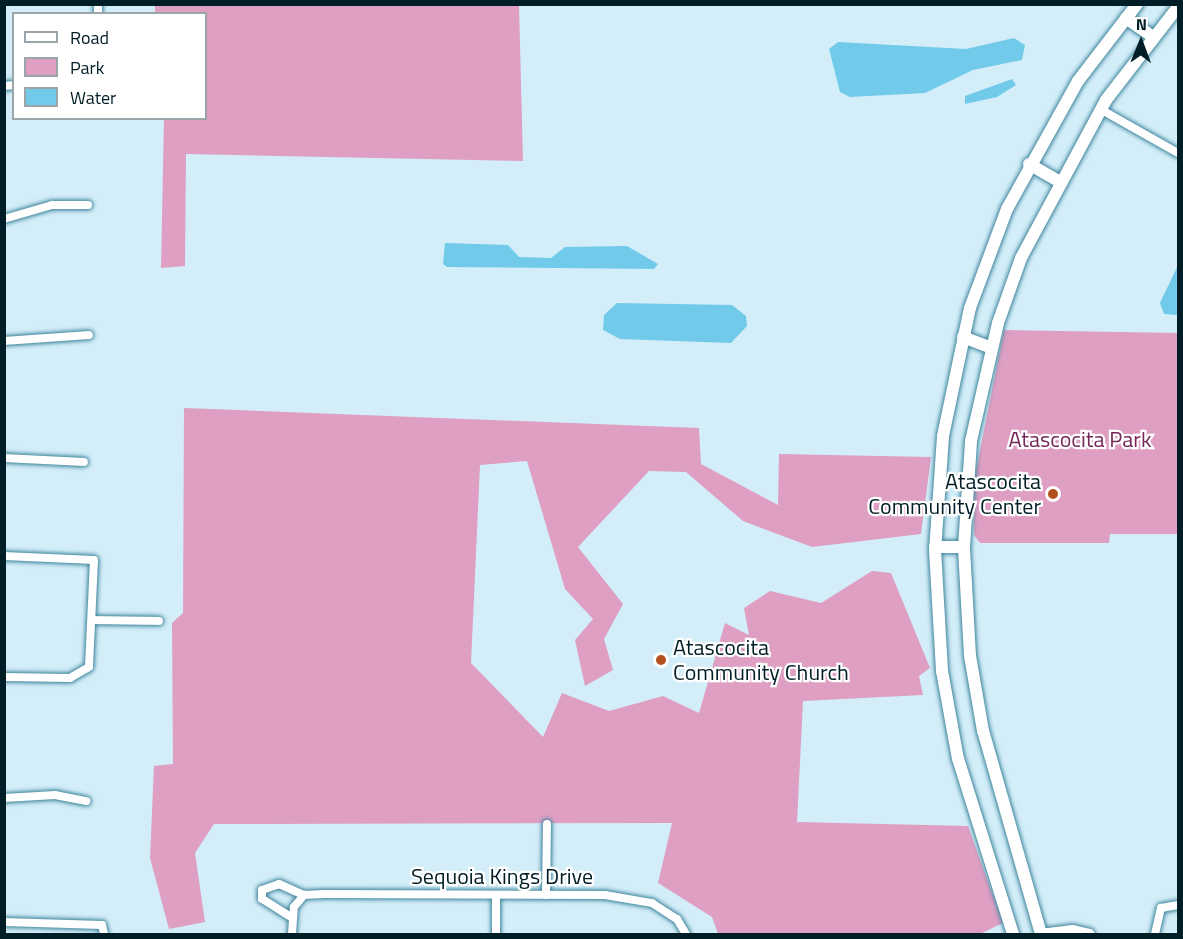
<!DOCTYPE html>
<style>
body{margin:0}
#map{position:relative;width:1183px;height:939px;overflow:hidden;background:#d3eef9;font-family:"Titillium Web",sans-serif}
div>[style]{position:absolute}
.green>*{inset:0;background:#de9fc3}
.water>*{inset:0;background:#71caea}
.roads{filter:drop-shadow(0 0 2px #3f859d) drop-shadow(0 0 2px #3f859d)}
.street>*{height:8px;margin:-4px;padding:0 4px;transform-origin:4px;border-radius:4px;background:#fff}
.secondary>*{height:10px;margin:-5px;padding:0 5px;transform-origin:5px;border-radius:5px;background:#fff}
.primary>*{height:12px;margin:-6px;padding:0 6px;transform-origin:6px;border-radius:6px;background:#fff}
.dots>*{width:16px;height:16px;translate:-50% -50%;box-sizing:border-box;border:3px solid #fff;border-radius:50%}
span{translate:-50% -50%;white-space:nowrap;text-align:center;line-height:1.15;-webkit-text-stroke:4.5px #fff;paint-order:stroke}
.park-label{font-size:22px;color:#75265a}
.poi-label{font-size:22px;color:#011e27}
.right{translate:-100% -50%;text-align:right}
.left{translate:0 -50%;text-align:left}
.street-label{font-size:22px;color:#011e27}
.frame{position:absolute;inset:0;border:6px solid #011e27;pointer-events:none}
.legend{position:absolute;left:12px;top:12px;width:195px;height:108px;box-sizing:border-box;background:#fff;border:2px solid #99a5a9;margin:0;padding:8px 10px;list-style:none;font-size:18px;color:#011e27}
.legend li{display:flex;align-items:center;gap:12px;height:30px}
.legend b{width:30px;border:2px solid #99a5a9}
.north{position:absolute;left:1111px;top:12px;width:60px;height:60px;-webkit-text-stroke:4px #fff;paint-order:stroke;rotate:1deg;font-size:16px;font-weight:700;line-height:24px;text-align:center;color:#011e27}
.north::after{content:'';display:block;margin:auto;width:21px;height:27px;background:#011e27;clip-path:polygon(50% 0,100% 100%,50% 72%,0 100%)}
</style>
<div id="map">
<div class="green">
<div style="clip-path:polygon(155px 5px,519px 5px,523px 161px,186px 154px,185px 266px,161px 268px,164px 119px,206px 118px,206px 14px,155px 13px)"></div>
<div style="clip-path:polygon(1004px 330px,1178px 333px,1178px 534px,1110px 534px,1109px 543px,980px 543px,974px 535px,974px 480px)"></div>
<div style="clip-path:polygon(184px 408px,699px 428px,701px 464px,778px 505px,779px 454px,931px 457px,921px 534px,812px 547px,743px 521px,686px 472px,649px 471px,578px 547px,623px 604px,604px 639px,613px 670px,585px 686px,575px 640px,593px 619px,565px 589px,527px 461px,480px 465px,471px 663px,543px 737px,562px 693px,609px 711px,663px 696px,699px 713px,725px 623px,749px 635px,744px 608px,770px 591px,821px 603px,872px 571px,891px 573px,930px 668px,919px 676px,923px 695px,803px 701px,797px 822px,968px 826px,1003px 923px,980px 934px,718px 934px,712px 917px,658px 883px,672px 823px,214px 824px,195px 853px,205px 922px,169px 929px,150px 858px,154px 766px,173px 764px,172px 623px,183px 613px)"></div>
</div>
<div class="water">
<div style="clip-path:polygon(1014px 38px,1025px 45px,1022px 60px,973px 70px,925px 93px,850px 97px,840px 92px,829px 49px,838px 42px,966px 49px)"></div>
<div style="clip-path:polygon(1012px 79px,1016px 85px,997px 97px,965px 104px,965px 96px)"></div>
<div style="clip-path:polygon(445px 243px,508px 245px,519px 257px,551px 258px,565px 247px,627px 246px,658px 264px,654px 269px,447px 267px,443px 264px)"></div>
<div style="clip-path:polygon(1178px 265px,1178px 315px,1164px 314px,1160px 303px)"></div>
<div style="clip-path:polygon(617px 303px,732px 305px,746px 316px,747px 326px,731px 343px,620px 339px,603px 330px,604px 315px)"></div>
</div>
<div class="roads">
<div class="street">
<div style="left:98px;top:4px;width:10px;rotate:90deg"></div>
<div style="left:4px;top:86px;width:10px;rotate:-6deg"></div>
<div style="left:1100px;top:109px;width:90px;rotate:29.4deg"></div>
<div style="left:4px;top:219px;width:50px;rotate:-16.3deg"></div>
<div style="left:52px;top:205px;width:36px"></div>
<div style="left:4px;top:341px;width:85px;rotate:-4deg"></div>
<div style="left:4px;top:458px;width:80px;rotate:2.9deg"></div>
<div style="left:4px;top:556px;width:90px;rotate:2.5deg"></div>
<div style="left:94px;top:560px;width:107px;rotate:92.7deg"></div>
<div style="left:89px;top:667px;width:22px;rotate:150deg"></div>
<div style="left:70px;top:678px;width:66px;rotate:-179.1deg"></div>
<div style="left:93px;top:620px;width:66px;rotate:0.9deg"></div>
<div style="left:4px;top:798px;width:51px;rotate:-3.4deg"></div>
<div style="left:55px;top:795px;width:32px;rotate:11deg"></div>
<div style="left:546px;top:895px;width:71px;rotate:-89.2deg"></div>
<div style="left:496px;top:896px;width:38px;rotate:90deg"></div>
<div style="left:291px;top:917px;width:34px;rotate:-148deg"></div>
<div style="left:262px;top:899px;width:9px;rotate:-90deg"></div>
<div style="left:262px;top:890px;width:18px;rotate:-19deg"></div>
<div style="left:279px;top:884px;width:27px;rotate:24deg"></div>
<div style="left:4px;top:922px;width:98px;rotate:1.8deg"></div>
<div style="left:102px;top:925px;width:9px;rotate:77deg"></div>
<div style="left:292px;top:934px;width:27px;rotate:-86deg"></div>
<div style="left:294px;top:907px;width:16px;rotate:-50deg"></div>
<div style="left:304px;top:895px;width:20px;rotate:-3deg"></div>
<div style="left:324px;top:894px;width:281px;rotate:0.2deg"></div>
<div style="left:605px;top:895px;width:48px;rotate:9.7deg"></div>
<div style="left:652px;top:903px;width:30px;rotate:33deg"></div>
<div style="left:677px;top:919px;width:17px;rotate:59deg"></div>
<div style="left:1155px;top:934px;width:27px;rotate:-77deg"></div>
<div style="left:1161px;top:908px;width:17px;rotate:-10deg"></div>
</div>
<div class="secondary">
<div style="left:1040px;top:934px;width:33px;rotate:-7deg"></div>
<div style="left:1073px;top:930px;width:17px;rotate:13deg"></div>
</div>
<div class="primary">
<div style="left:1126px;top:18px;width:32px;rotate:35deg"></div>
<div style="left:1029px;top:164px;width:34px;rotate:30deg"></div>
<div style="left:963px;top:337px;width:30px;rotate:21deg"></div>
<div style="left:935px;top:547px;width:29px"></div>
<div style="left:1013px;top:934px;width:183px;rotate:-107.4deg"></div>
<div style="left:958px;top:759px;width:89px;rotate:-100.3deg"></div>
<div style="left:942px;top:671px;width:120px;rotate:-93.3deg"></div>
<div style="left:935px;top:551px;width:115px;rotate:-86deg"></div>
<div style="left:943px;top:436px;width:131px;rotate:-78.1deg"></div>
<div style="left:970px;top:308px;width:106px;rotate:-69.5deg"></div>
<div style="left:1007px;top:209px;width:146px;rotate:-61deg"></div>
<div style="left:1078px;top:81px;width:97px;rotate:-52.5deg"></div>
<div style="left:1041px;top:934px;width:211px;rotate:-105.9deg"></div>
<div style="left:983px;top:731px;width:76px;rotate:-99.8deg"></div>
<div style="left:970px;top:656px;width:109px;rotate:-93.2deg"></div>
<div style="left:964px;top:547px;width:106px;rotate:-86.2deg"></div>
<div style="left:971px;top:441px;width:121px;rotate:-77.1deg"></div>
<div style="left:998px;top:323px;width:69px;rotate:-70.5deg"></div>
<div style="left:1021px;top:258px;width:179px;rotate:-61.7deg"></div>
<div style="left:1106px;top:100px;width:118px;rotate:-52.3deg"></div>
</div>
</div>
<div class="dots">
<div style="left:1053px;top:494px;background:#b34f1d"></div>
<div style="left:661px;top:660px;background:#b34f1d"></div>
</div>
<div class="park-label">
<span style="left:1080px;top:440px">Atascocita Park</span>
</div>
<div class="poi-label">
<span class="right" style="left:1041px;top:494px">Atascocita<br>Community Center</span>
<span class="left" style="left:673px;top:660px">Atascocita<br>Community Church</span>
</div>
<div class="street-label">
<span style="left:502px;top:877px">Sequoia Kings Drive</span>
</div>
<div class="frame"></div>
<ul class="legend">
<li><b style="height:8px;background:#fff"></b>Road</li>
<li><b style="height:16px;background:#de9fc3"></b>Park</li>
<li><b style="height:16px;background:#71caea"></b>Water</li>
</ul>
<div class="north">N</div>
</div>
